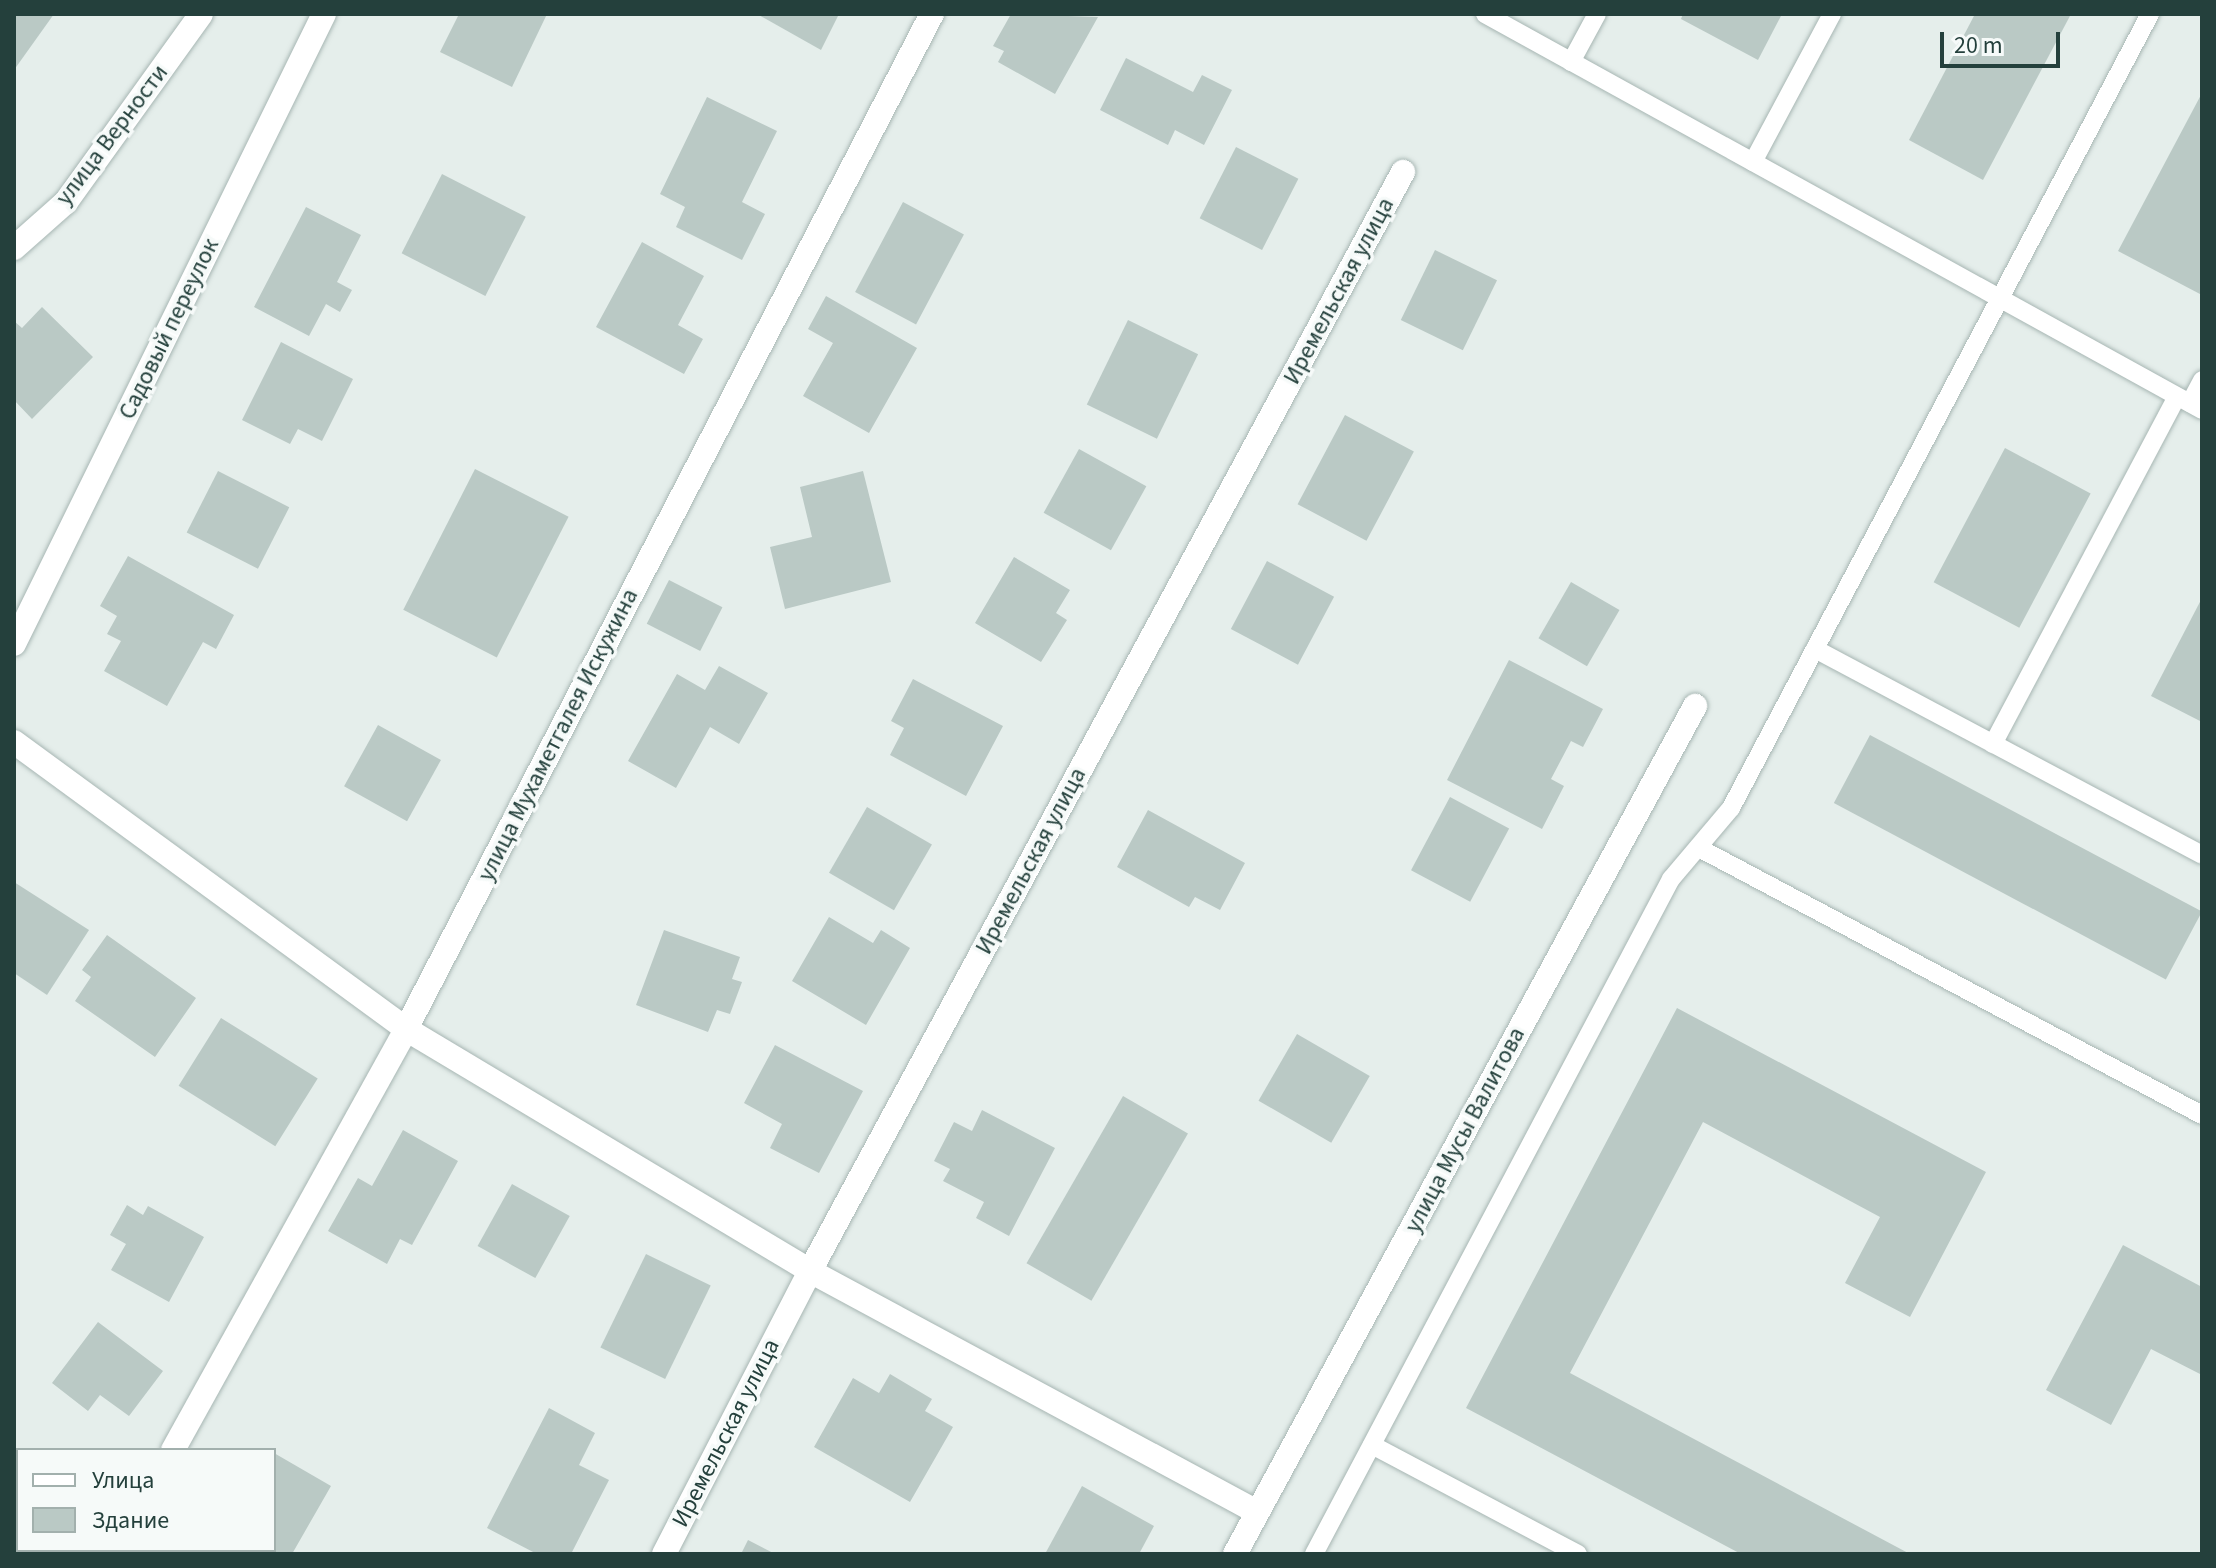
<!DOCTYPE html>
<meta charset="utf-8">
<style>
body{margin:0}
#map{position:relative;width:2216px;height:1568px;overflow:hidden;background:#e5eeeb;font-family:"Source Sans 3",sans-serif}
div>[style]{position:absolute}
.building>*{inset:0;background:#bac9c5;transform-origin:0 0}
.roads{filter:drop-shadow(0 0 2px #a7b6b3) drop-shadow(0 0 2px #a7b6b3)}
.lane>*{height:18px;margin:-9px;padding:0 9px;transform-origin:9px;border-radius:9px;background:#fff}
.street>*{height:24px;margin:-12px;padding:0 12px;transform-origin:12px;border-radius:12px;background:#fff}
span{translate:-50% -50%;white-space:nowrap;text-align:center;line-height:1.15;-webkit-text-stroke:7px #f6faf9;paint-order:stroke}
.street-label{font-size:24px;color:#24403c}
.frame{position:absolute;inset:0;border:16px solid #24403c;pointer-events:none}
.legend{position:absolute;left:16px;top:1448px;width:260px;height:104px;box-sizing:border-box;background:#f6faf9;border:2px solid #a2b0ad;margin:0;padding:10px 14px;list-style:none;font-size:24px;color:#24403c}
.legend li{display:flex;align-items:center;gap:16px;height:40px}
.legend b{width:40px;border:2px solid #a2b0ad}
.scale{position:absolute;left:1940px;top:32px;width:120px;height:36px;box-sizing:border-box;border:4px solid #24403c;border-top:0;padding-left:10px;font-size:24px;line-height:28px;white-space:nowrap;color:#24403c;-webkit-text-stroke:6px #f6faf9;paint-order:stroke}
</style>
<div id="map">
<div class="building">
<div style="clip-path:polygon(14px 14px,54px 14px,14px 70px)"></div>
<div style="clip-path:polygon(459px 14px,547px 14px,512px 87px,440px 52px)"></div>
<div style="clip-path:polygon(757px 14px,839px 14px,821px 50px)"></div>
<div style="clip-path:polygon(1011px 14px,1098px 17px,1055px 94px,998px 62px,1004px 51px,993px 46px)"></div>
<div style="clip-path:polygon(1683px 14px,1782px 14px,1758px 60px,1681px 19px)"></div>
<div style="clip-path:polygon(1975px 14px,2071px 14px,1983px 180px,1909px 140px)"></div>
<div style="clip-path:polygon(1126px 58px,1193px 92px,1202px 75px,1232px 90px,1204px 145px,1175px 130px,1168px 145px,1100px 110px)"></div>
<div style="clip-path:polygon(2202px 93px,2202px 290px,2200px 294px,2118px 251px)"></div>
<div style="clip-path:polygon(707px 97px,777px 131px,742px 202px,765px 214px,742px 260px,676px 227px,685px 207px,660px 194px)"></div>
<div style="left:1236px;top:147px;width:70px;height:80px;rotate:27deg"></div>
<div style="left:442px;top:174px;width:94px;height:89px;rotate:27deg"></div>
<div style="left:903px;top:202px;width:69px;height:102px;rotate:28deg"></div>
<div style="clip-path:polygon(306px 207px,361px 235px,337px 282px,352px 290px,340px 312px,326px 304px,309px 336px,254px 307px)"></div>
<div style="clip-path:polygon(642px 242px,704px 276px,678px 325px,703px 339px,684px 374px,596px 327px)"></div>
<div style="left:1435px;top:250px;width:69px;height:78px;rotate:26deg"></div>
<div style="clip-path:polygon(826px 296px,917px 348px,869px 433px,803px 396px,833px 343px,808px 329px)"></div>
<div style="clip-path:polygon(42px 307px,93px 357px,32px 419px,14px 400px,14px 321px,22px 328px)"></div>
<div style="left:1128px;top:320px;width:78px;height:94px;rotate:26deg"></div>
<div style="clip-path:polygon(281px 342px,353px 379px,322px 441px,298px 429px,290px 444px,242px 420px)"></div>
<div style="left:1345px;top:415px;width:78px;height:101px;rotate:28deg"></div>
<div style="left:2005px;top:448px;width:97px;height:152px;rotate:28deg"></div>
<div style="left:1079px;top:449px;width:77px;height:73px;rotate:29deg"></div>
<div style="left:475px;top:469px;width:105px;height:158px;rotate:27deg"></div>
<div style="left:218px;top:471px;width:80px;height:69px;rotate:27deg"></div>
<div style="clip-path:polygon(863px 471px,891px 582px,785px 609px,770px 547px,812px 537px,800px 487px)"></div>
<div style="clip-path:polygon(128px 556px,234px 615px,216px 649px,203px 642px,167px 706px,104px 671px,121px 641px,107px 634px,117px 616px,100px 606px)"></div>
<div style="clip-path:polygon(1014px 557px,1070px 590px,1056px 613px,1067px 620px,1041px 662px,975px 623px)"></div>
<div style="left:1267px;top:561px;width:76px;height:77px;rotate:28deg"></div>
<div style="left:669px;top:580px;width:60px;height:49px;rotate:27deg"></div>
<div style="left:1571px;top:582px;width:56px;height:65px;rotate:30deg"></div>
<div style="clip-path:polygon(2202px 598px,2202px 722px,2151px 696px)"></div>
<div style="clip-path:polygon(1509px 660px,1603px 709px,1583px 747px,1571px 741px,1551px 779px,1564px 786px,1542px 829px,1447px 780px)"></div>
<div style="clip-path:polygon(719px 666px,768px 693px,739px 744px,710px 727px,676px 788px,628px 761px,677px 674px,705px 690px)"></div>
<div style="clip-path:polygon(913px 679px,1003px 726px,966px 796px,890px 755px,904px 728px,891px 721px)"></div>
<div style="left:378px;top:725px;width:72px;height:70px;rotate:29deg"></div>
<div style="left:1870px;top:735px;width:376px;height:77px;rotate:28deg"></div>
<div style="left:1450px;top:797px;width:67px;height:83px;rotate:28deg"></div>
<div style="left:867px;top:807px;width:75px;height:76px;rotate:30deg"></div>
<div style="clip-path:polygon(1148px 810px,1245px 863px,1220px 910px,1195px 897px,1189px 907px,1117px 867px)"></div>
<div style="clip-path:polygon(14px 882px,89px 930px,47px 995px,14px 973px)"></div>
<div style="clip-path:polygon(829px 917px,873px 943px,881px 930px,910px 948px,866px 1025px,792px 981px)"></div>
<div style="clip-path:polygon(664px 930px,740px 957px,732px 979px,742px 982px,730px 1014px,717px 1010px,708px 1032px,636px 1005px)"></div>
<div style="clip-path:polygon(107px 935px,196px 998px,155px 1057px,75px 1001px,91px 977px,82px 970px)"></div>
<div style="clip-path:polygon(1677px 1008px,1986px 1172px,1910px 1317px,1845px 1283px,1880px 1217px,1703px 1122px,1570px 1373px,1910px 1554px,1741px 1554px,1466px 1408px)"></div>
<div style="left:221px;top:1018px;width:114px;height:80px;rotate:32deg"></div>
<div style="left:1297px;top:1034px;width:84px;height:77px;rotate:30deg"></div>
<div style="clip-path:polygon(775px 1045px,863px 1091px,819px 1173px,770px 1148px,782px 1124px,744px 1103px)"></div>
<div style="left:1123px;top:1096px;width:75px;height:193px;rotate:30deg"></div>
<div style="clip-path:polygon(982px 1110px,1055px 1148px,1009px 1236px,976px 1218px,984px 1202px,943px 1181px,950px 1169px,934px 1161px,954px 1122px,972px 1131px)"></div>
<div style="clip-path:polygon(403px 1130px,458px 1161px,412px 1245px,400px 1239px,387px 1264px,328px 1231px,358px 1178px,372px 1186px)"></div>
<div style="left:512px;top:1184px;width:66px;height:71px;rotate:29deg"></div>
<div style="clip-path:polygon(127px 1205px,143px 1215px,148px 1206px,204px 1237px,169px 1302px,111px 1270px,126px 1244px,110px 1235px)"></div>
<div style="clip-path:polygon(2123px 1245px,2202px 1287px,2202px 1375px,2151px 1349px,2111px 1425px,2046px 1390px)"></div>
<div style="left:646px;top:1254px;width:72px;height:104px;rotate:26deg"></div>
<div style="clip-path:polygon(98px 1322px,163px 1371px,129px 1416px,100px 1395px,88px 1411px,52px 1383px)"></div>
<div style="clip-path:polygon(890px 1374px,932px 1399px,925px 1411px,953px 1427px,910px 1502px,814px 1447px,853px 1378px,879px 1393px)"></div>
<div style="clip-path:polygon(549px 1408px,595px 1433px,579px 1465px,609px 1480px,571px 1554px,537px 1554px,487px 1528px)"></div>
<div style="clip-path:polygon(274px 1453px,331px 1486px,292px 1554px,251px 1554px,244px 1550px,274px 1550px)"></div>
<div style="clip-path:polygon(1082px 1486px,1154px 1526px,1139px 1554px,1045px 1554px)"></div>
<div style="clip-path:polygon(14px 1499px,18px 1550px,80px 1554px,14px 1554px)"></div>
<div style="clip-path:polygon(748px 1540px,775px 1554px,741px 1554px)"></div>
</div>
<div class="roads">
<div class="lane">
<div style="left:1485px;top:14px;width:819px;rotate:28.91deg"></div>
<div style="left:1571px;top:62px;width:55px;rotate:-61.6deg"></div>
<div style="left:1753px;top:162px;width:168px;rotate:-61.9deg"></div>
<div style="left:2190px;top:403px;width:26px;rotate:-62deg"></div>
<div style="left:1815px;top:649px;width:438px;rotate:28deg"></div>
<div style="left:1993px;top:744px;width:393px;rotate:-62.1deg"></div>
<div style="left:1699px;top:848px;width:569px;rotate:27.96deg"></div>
<div style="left:1372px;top:1445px;width:233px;rotate:27.9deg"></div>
<div style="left:1314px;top:1554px;width:764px;rotate:-62.13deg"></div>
<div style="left:1671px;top:879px;width:93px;rotate:-49.8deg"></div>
<div style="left:1731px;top:808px;width:898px;rotate:-62.18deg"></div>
</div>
<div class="street">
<div style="left:14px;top:248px;width:69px;rotate:-41.5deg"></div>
<div style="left:66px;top:202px;width:231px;rotate:-54.3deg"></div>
<div style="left:14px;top:644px;width:702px;rotate:-63.8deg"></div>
<div style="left:14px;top:742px;width:486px;rotate:36.2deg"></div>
<div style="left:406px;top:1029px;width:471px;rotate:30.9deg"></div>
<div style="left:810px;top:1271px;width:508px;rotate:28.33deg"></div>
<div style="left:173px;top:1450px;width:481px;rotate:-61deg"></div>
<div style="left:406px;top:1029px;width:1143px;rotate:-62.61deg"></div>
<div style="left:116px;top:1554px;width:4px;rotate:-63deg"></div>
<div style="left:664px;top:1554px;width:318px;rotate:-62.7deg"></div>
<div style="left:810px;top:1271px;width:1249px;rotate:-61.65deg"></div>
<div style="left:1235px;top:1554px;width:965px;rotate:-61.52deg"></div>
</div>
</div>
<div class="street-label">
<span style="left:112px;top:135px;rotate:-53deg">улица Верности</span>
<span style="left:1339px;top:291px;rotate:-62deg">Иремельская улица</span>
<span style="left:169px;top:329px;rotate:-64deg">Садовый переулок</span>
<span style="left:558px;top:735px;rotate:-63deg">улица Мухаметгалея Искужина</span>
<span style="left:1031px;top:861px;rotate:-62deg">Иремельская улица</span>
<span style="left:1465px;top:1130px;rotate:-62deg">улица Мусы Валитова</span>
<span style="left:726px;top:1433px;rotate:-63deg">Иремельская улица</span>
</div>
<div class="frame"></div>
<ul class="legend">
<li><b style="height:10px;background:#fff"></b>Улица</li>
<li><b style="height:22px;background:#bac9c5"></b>Здание</li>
</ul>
<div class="scale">20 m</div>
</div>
